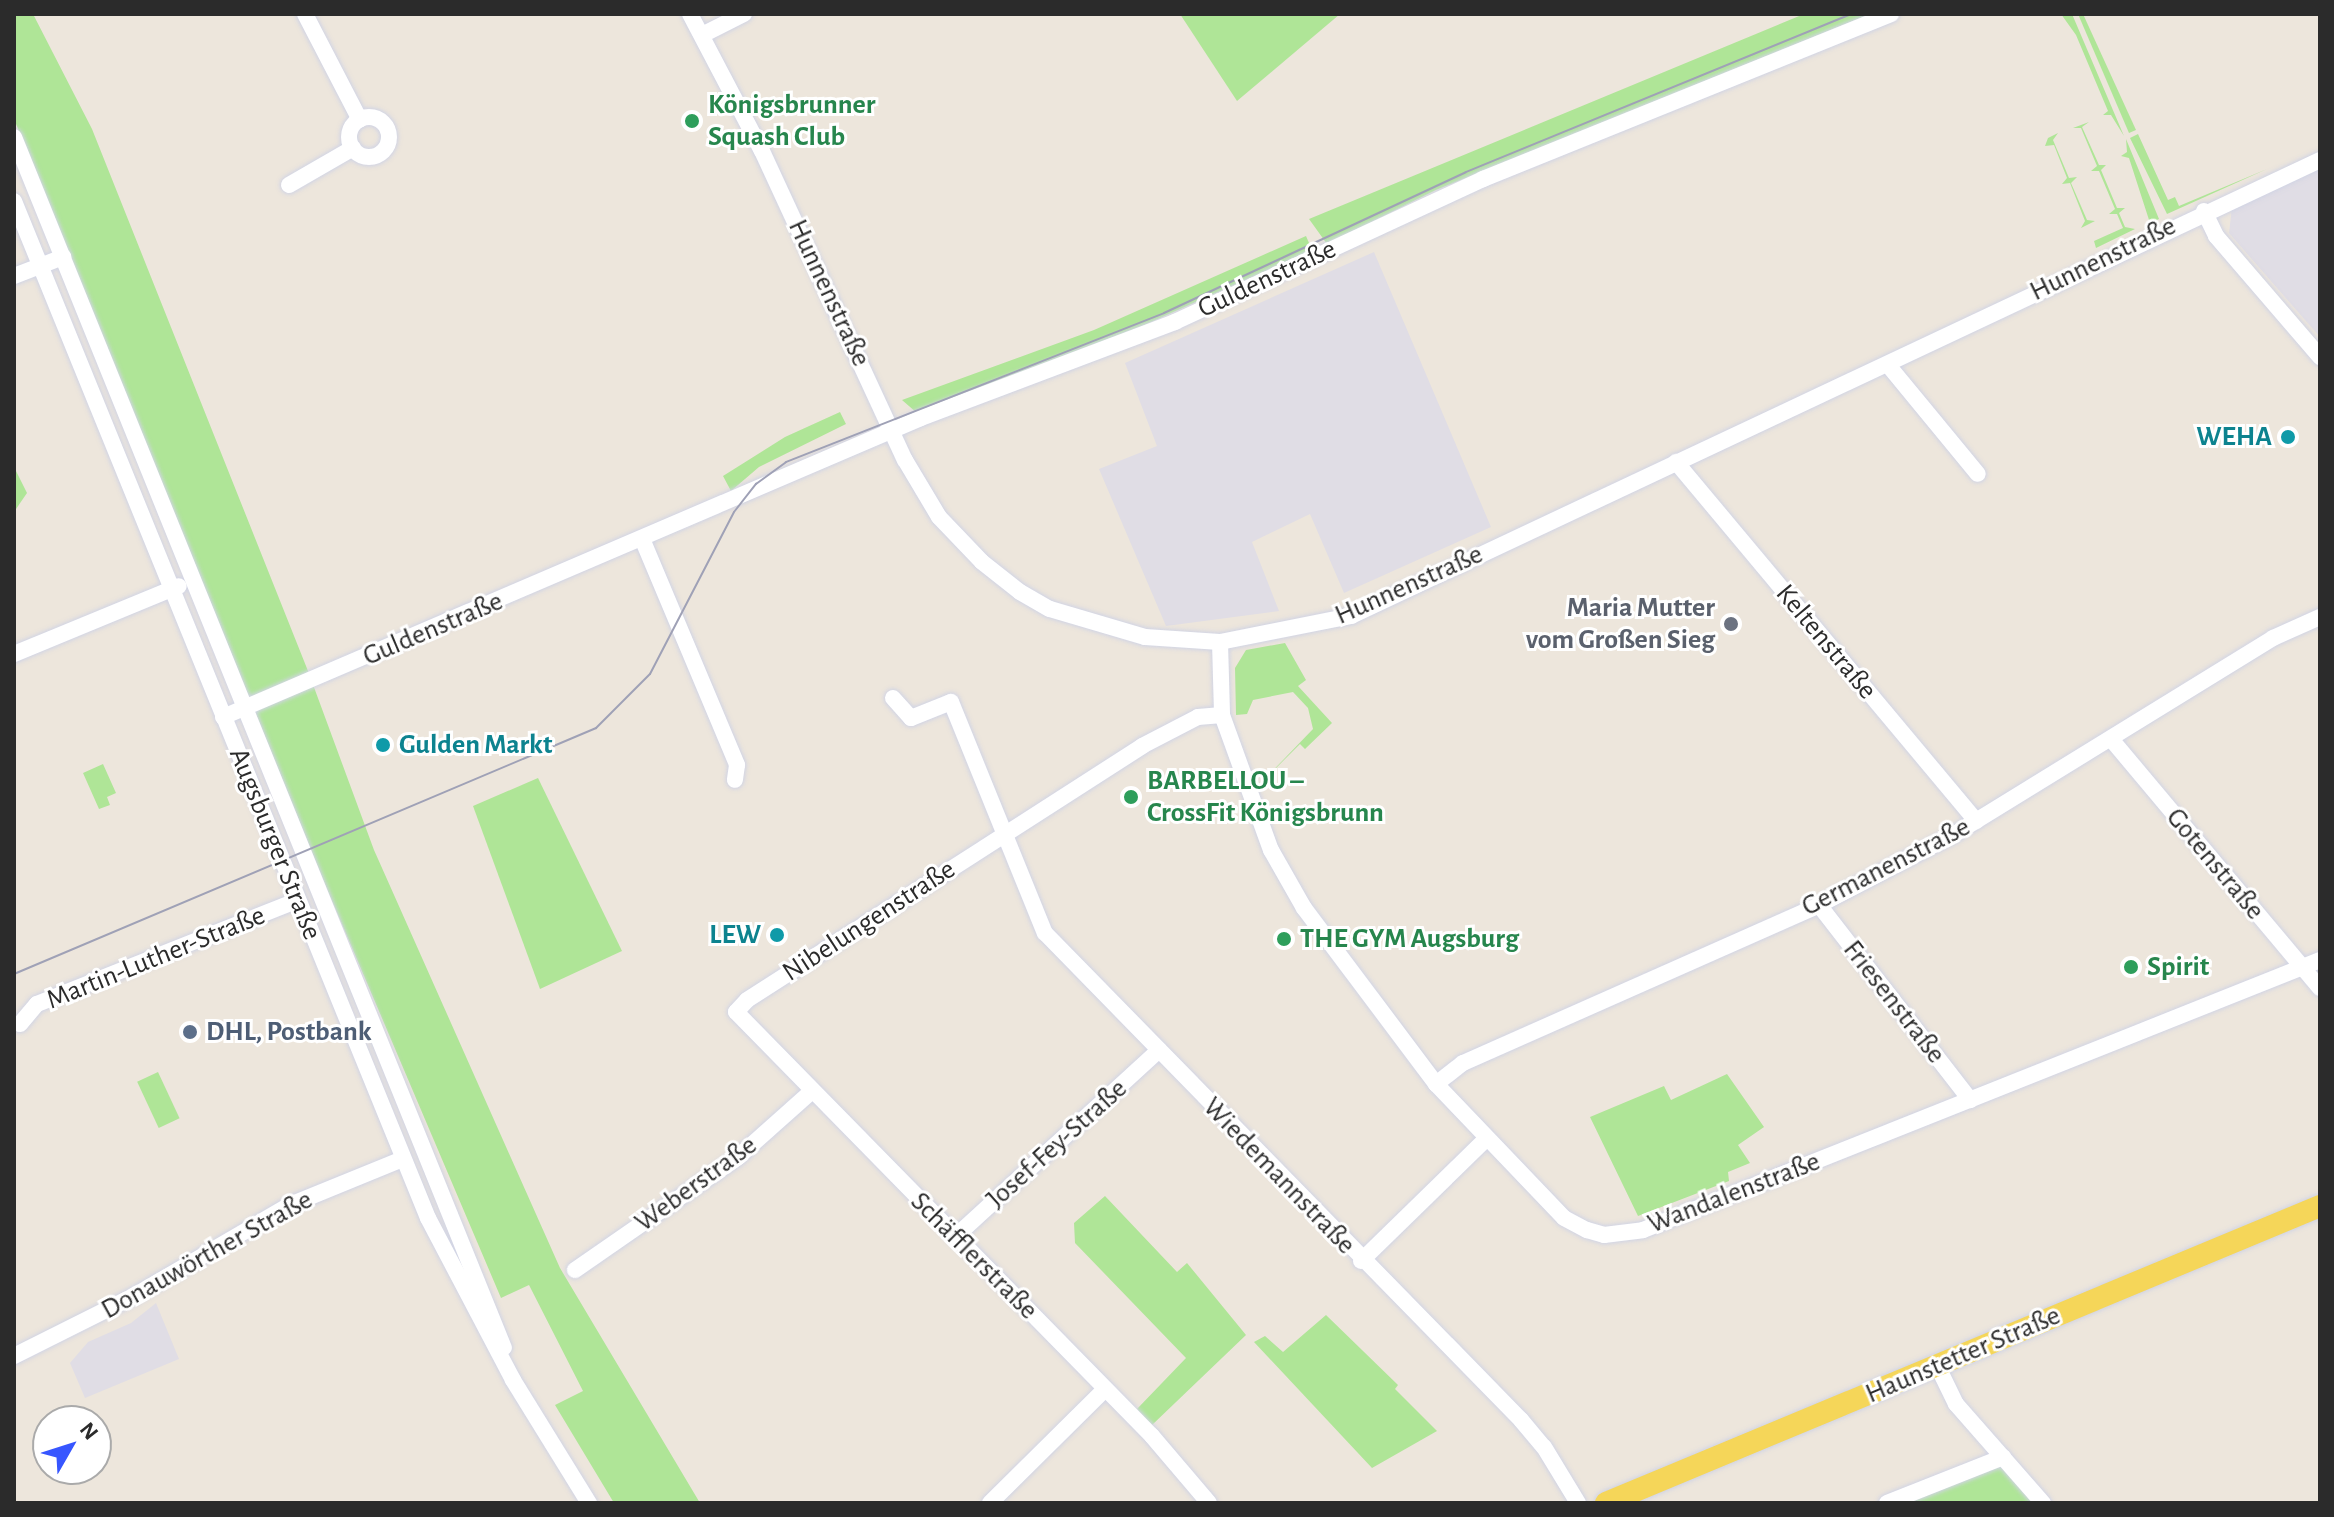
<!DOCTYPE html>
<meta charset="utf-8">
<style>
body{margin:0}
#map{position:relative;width:2334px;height:1517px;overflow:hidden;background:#ede6dc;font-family:"Alegreya Sans",sans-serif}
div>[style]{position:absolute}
.industrial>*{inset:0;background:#e0dde5}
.green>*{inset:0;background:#afe597;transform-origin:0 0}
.roads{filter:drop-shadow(0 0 2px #d1d4e4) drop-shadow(0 0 2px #d1d4e4)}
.minor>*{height:16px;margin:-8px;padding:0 8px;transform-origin:8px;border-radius:8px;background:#fff}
.minor>.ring{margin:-8px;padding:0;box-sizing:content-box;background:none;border:16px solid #fff;border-radius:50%}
.major>*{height:22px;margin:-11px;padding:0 11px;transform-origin:11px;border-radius:11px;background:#f5d659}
.tram>*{height:2px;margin:-1px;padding:0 1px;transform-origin:1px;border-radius:1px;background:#9fa1b6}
.dots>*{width:22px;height:22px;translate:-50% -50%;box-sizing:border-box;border:4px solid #fff;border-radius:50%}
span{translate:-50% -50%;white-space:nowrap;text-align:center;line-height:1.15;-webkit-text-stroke:6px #fff;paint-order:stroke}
.leisure-label{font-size:28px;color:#27864d;font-weight:700}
.left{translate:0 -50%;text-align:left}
.street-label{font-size:28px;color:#2b2b2b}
.culture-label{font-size:28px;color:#0d838f;font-weight:700}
.right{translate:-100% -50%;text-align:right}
.worship-label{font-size:28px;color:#5b616d;font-weight:700}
.service-label{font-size:28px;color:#4e5e75;font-weight:700}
.frame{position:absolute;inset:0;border:16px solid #2b2b2b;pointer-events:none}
.north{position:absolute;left:32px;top:1405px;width:80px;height:80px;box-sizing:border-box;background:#fff;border:2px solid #aaa;border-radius:50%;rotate:51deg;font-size:22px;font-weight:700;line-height:32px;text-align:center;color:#2b2b2b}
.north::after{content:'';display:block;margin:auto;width:28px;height:36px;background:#3756ff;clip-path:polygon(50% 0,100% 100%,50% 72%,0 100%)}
</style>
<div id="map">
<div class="industrial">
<div style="clip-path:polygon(2320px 169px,2320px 337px,2229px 233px,2232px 208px)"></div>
<div style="clip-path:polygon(1374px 252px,1491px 527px,1344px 593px,1310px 514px,1252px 542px,1279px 611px,1166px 626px,1099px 469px,1157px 446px,1125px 363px)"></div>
<div style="clip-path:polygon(156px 1303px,179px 1359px,85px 1398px,70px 1363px,88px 1342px,131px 1323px)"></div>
</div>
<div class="green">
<div style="clip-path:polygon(14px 14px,33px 14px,92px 129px,308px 671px,374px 850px,560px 1268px,700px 1503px,614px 1503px,555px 1405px,583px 1391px,529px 1285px,501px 1298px,327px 889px,14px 119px)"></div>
<div style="clip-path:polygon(1180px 14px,1340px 14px,1237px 101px)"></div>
<div style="clip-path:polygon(1804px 14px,1870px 14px,1436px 190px,1327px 244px,1309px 219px)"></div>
<div style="clip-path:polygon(2061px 14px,2072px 14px,2124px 136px,2111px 115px,2103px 115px,2108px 111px,2076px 35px)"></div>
<div style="clip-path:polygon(2078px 14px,2083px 14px,2136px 130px,2129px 133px)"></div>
<div style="clip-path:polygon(2089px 122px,2082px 127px,2099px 165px,2106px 165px,2101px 170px,2117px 208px,2125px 208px,2119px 213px,2125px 227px,2135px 229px,2096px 248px,2094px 241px,2123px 228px,2117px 214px,2109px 214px,2115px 209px,2099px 171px,2091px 171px,2097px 166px,2081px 128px,2073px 128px)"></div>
<div style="clip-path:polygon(2058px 133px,2053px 140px,2069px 178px,2077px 177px,2071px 183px,2087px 220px,2095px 221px,2081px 228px,2085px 221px,2070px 183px,2062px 184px,2067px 178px,2054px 145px,2045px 146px,2048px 138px)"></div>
<div style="clip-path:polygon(2138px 134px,2168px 200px,2175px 197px,2179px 206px,2267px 169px,2167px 214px,2130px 138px)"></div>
<div style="clip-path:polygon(2126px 139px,2159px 219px,2150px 223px,2129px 158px,2121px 156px,2127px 152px)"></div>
<div style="clip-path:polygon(1306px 236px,1312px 250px,1140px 327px,917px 413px,902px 400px,1094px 330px)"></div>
<div style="clip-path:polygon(840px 412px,846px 424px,759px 467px,731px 491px,723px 476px,785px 437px)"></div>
<div style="clip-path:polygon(14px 467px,27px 493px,14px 512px)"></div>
<div style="clip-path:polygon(1285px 643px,1306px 680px,1298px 686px,1332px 723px,1305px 749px,1300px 744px,1258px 786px,1313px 729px,1308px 708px,1293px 692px,1253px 700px,1247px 714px,1236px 715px,1235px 668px,1246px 650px)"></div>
<div style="clip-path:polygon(103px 764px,116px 793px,107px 797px,110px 805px,99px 809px,83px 773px)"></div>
<div style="clip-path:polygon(538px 778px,622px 951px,540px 989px,473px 806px)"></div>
<div style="left:158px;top:1072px;width:51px;height:23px;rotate:65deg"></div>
<div style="clip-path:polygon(1727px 1074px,1764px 1127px,1738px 1145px,1750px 1163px,1728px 1172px,1729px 1181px,1638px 1216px,1590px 1117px,1664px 1086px,1671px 1100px)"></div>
<div style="clip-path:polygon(1105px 1196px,1177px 1272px,1187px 1263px,1246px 1335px,1152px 1425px,1137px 1409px,1186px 1358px,1075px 1243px,1074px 1223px)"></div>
<div style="clip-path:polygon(1326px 1315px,1398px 1385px,1395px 1389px,1437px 1431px,1372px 1468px,1254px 1342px,1265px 1336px,1283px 1352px)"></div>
<div style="clip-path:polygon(2003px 1460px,2037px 1503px,1889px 1503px)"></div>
</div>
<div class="roads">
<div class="minor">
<div style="left:305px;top:14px;width:119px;rotate:62.6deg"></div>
<div style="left:690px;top:14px;width:155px;rotate:62.3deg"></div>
<div style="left:762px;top:151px;width:340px;rotate:65.2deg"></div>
<div style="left:905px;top:460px;width:66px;rotate:59.2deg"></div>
<div style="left:939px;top:517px;width:62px;rotate:46.3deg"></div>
<div style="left:982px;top:562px;width:48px;rotate:38.3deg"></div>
<div style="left:1020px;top:592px;width:34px;rotate:30deg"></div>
<div style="left:1050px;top:609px;width:99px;rotate:16.4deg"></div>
<div style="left:1145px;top:637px;width:75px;rotate:3.8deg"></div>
<div style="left:1220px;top:642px;width:134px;rotate:-11.2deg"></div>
<div style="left:1351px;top:616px;width:1071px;rotate:-25.2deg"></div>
<div style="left:702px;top:35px;width:47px;rotate:-26.6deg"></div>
<div class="ring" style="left:349px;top:117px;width:24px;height:24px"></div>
<div style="left:14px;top:137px;width:1306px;rotate:67.97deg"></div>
<div style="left:289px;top:185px;width:74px;rotate:-30deg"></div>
<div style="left:14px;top:201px;width:1098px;rotate:67.85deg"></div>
<div style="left:428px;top:1218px;width:183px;rotate:62.3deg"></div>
<div style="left:513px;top:1380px;width:145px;rotate:58.3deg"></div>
<div style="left:2204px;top:211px;width:28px;rotate:64deg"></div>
<div style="left:2216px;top:236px;width:160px;rotate:49.3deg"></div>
<div style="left:14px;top:276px;width:53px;rotate:-21.2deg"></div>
<div style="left:1888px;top:365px;width:141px;rotate:50.5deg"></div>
<div style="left:1676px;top:462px;width:468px;rotate:50.1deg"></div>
<div style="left:643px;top:541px;width:243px;rotate:67.2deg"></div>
<div style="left:737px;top:765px;width:15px;rotate:98deg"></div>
<div style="left:1220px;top:642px;width:73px;rotate:88.4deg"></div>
<div style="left:1222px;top:715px;width:144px;rotate:70.1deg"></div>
<div style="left:1271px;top:850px;width:67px;rotate:60.4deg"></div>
<div style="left:1304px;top:908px;width:220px;rotate:53.1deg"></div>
<div style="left:1436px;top:1084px;width:185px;rotate:46.3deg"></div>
<div style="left:1564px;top:1218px;width:26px;rotate:28deg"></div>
<div style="left:1587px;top:1230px;width:18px;rotate:16deg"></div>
<div style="left:1604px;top:1235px;width:39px;rotate:-7deg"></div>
<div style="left:1643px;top:1230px;width:729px;rotate:-21.74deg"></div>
<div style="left:14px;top:654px;width:178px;rotate:-22.4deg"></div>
<div style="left:893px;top:698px;width:27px;rotate:48deg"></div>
<div style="left:911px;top:718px;width:43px;rotate:-21.8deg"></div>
<div style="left:951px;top:702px;width:249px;rotate:67.9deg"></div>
<div style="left:1045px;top:933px;width:681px;rotate:45.65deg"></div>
<div style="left:1521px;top:1420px;width:35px;rotate:50deg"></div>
<div style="left:1544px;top:1447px;width:66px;rotate:58.7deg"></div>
<div style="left:223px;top:717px;width:759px;rotate:-23.19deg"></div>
<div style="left:921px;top:418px;width:272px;rotate:-20.7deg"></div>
<div style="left:1175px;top:322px;width:340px;rotate:-24.9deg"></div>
<div style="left:1483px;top:179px;width:440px;rotate:-22deg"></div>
<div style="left:2111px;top:739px;width:325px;rotate:50deg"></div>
<div style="left:1819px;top:905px;width:247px;rotate:52.2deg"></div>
<div style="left:20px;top:1024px;width:26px;rotate:-50deg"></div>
<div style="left:37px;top:1004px;width:281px;rotate:-21.7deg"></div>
<div style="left:1436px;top:1084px;width:34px;rotate:-38deg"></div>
<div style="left:1463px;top:1063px;width:389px;rotate:-23.9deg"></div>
<div style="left:1819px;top:905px;width:151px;rotate:-27.6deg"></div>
<div style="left:1953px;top:835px;width:376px;rotate:-31.6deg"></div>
<div style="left:2273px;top:638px;width:51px;rotate:-24.1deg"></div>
<div style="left:955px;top:1237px;width:277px;rotate:-42.5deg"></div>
<div style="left:1361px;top:1261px;width:175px;rotate:-44.3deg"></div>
<div style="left:575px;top:1270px;width:198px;rotate:-34.7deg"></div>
<div style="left:738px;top:1157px;width:99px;rotate:-41.7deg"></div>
<div style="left:14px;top:1356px;width:134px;rotate:-26.6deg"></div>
<div style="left:134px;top:1296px;width:181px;rotate:-30.3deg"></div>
<div style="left:290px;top:1205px;width:122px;rotate:-22.2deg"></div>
<div style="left:1937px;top:1365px;width:43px;rotate:64deg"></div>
<div style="left:1956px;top:1404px;width:132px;rotate:48.7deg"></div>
<div style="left:990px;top:1503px;width:162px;rotate:-44.7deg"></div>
<div style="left:1209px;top:1503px;width:88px;rotate:-130.4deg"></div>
<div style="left:1152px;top:1436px;width:594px;rotate:-134.45deg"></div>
<div style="left:736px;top:1012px;width:16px;rotate:-47deg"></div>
<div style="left:747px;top:1000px;width:470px;rotate:-32.7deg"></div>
<div style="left:1142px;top:746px;width:63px;rotate:-27.4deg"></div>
<div style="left:1198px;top:717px;width:24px;rotate:-5deg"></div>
<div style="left:1887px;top:1503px;width:125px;rotate:-21.6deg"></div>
</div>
<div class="major">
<div style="left:1606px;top:1503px;width:773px;rotate:-22.59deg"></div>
</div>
</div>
<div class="tram">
<div style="left:14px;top:974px;width:632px;rotate:-22.91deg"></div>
<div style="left:596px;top:728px;width:76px;rotate:-45deg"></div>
<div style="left:650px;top:674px;width:182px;rotate:-62.6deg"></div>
<div style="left:734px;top:512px;width:36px;rotate:-52deg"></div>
<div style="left:756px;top:484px;width:37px;rotate:-36deg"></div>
<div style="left:786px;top:462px;width:406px;rotate:-21.5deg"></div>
<div style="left:1164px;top:313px;width:333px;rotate:-25deg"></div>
<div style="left:1466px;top:172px;width:416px;rotate:-22.3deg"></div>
</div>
<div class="dots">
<div style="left:692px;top:121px;background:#2e9e5b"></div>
<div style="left:2288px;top:437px;background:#0f9aa8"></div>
<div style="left:1731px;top:624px;background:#6b7280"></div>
<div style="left:383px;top:745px;background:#0f9aa8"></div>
<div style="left:1131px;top:797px;background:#2e9e5b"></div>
<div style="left:777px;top:935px;background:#0f9aa8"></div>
<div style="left:1284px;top:939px;background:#2e9e5b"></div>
<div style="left:2131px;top:967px;background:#2e9e5b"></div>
<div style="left:190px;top:1032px;background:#5c6f8a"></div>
</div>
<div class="leisure-label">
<span class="left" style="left:708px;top:121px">Königsbrunner<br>Squash Club</span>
<span class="left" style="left:1147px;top:797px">BARBELLOU –<br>CrossFit Königsbrunn</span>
<span class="left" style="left:1300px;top:939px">THE GYM Augsburg</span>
<span class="left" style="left:2147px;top:967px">Spirit</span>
</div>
<div class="street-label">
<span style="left:2103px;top:259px;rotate:-26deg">Hunnenstraße</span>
<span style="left:1267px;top:279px;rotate:-25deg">Guldenstraße</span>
<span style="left:829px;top:293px;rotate:65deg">Hunnenstraße</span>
<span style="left:1409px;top:585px;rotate:-24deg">Hunnenstraße</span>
<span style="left:433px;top:629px;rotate:-23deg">Guldenstraße</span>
<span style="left:1826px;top:642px;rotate:50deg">Keltenstraße</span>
<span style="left:275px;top:844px;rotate:68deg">Augsburger Straße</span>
<span style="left:2215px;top:864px;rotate:50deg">Gotenstraße</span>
<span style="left:1886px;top:867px;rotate:-27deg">Germanenstraße</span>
<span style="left:869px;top:921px;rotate:-33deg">Nibelungenstraße</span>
<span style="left:156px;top:958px;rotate:-22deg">Martin-Luther-Straße</span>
<span style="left:1894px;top:1002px;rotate:52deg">Friesenstraße</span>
<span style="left:1057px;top:1144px;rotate:-42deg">Josef-Fey-Straße</span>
<span style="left:1279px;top:1176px;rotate:46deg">Wiedemannstraße</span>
<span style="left:696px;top:1184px;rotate:-36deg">Weberstraße</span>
<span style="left:1734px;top:1193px;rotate:-21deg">Wandalenstraße</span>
<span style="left:207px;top:1255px;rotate:-29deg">Donauwörther Straße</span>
<span style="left:974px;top:1256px;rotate:45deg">Schäfflerstraße</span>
<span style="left:1963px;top:1355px;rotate:-23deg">Haunstetter Straße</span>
</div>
<div class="culture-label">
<span class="right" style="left:2272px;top:437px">WEHA</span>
<span class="left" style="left:399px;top:745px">Gulden Markt</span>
<span class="right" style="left:761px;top:935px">LEW</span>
</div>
<div class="worship-label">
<span class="right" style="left:1715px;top:624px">Maria Mutter<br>vom Großen Sieg</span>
</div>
<div class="service-label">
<span class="left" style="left:206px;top:1032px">DHL, Postbank</span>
</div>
<div class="frame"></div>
<div class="north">N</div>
</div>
